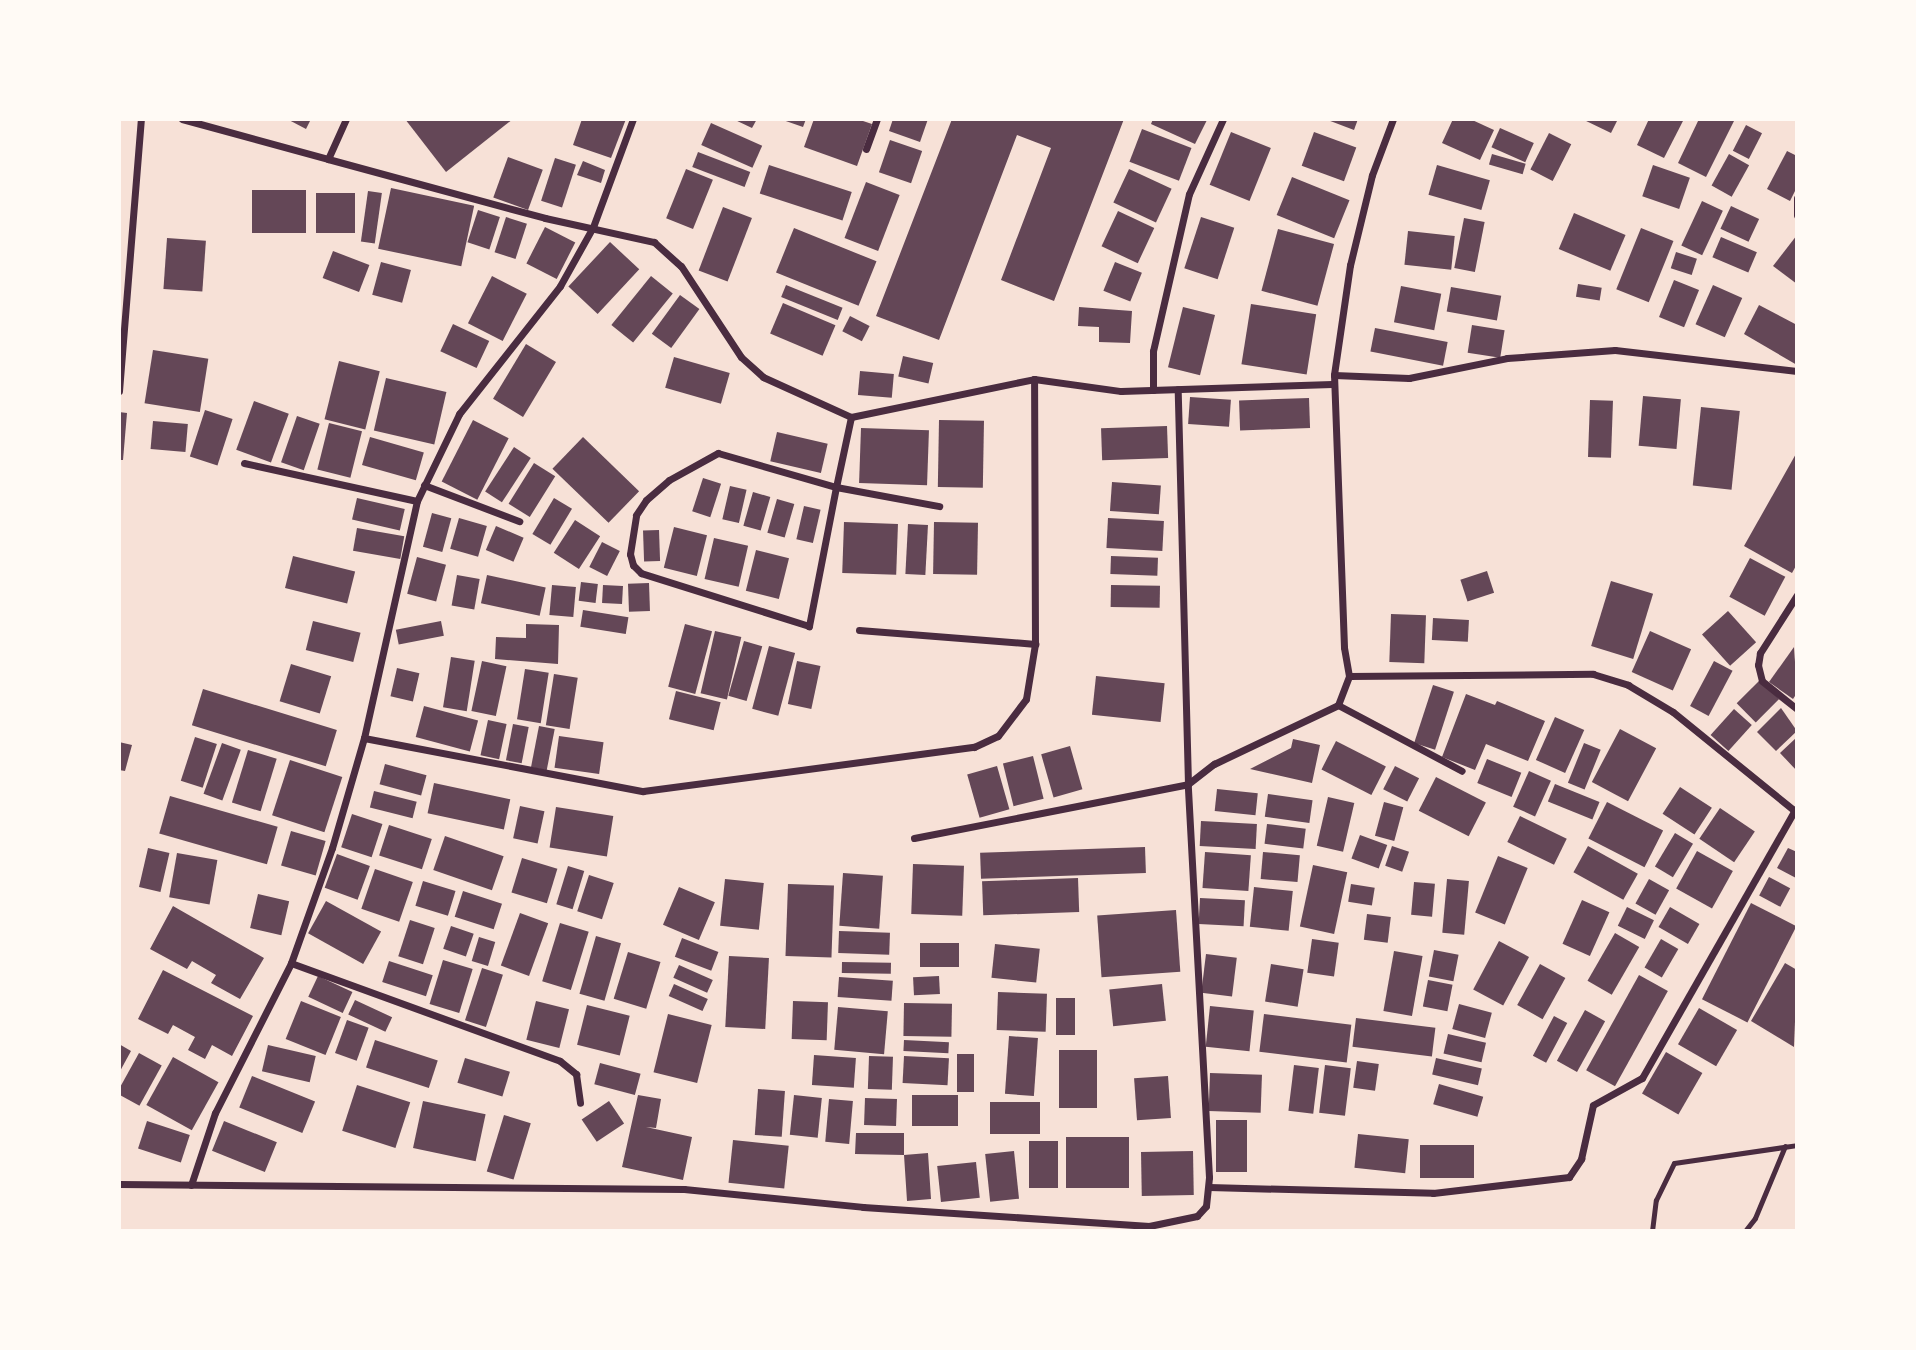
<!DOCTYPE html>
<style>
body{margin:0}
#map{position:relative;width:1916px;height:1350px;overflow:hidden;background:#f7e1d7;font-family:Ubuntu,sans-serif}
div>[style]{position:absolute}
.building>*{inset:0;background:#644757;transform-origin:0 0}
.service>*{height:5px;margin:-2.5px;padding:0 2.5px;transform-origin:2.5px;border-radius:2.5px;background:#4a2c40}
.minor>*{height:7px;margin:-3.5px;padding:0 3.5px;transform-origin:3.5px;border-radius:3.5px;background:#4a2c40}
span{translate:-50% -50%;white-space:nowrap;text-align:center;line-height:1.15;-webkit-text-stroke:7px #fffaf5;paint-order:stroke}
.frame{position:absolute;inset:0;border:121px solid #fffaf5;pointer-events:none}
</style>
<div id="map">
<div class="building">
<div style="clip-path:polygon(287px 119px,311px 119px,306px 129px)"></div>
<div style="clip-path:polygon(405px 119px,513px 119px,446px 172px)"></div>
<div style="clip-path:polygon(582px 119px,626px 119px,611px 158px,573px 145px)"></div>
<div style="clip-path:polygon(733px 119px,757px 119px,752px 128px)"></div>
<div style="clip-path:polygon(780px 119px,806px 119px,803px 127px)"></div>
<div style="clip-path:polygon(814px 119px,857px 119px,872px 124px,857px 166px,804px 147px)"></div>
<div style="clip-path:polygon(893px 119px,928px 119px,920px 142px,889px 131px)"></div>
<div style="clip-path:polygon(952px 119px,1124px 119px,1054px 301px,1001px 280px,1051px 148px,1017px 135px,939px 340px,876px 316px)"></div>
<div style="clip-path:polygon(1153px 119px,1203px 119px,1207px 120px,1195px 144px,1151px 124px)"></div>
<div style="clip-path:polygon(1325px 119px,1358px 119px,1354px 130px)"></div>
<div style="clip-path:polygon(1453px 119px,1470px 119px,1494px 130px,1480px 160px,1442px 143px)"></div>
<div style="clip-path:polygon(1582px 119px,1618px 119px,1611px 133px)"></div>
<div style="clip-path:polygon(1649px 119px,1684px 119px,1664px 158px,1637px 145px)"></div>
<div style="clip-path:polygon(1699px 119px,1735px 119px,1706px 177px,1678px 163px)"></div>
<div style="left:711px;top:123px;width:56px;height:24px;rotate:24deg"></div>
<div style="left:1746px;top:125px;width:18px;height:29px;rotate:27deg"></div>
<div style="left:1500px;top:128px;width:37px;height:21px;rotate:24deg"></div>
<div style="left:1142px;top:129px;width:53px;height:35px;rotate:21deg"></div>
<div style="left:1231px;top:132px;width:43px;height:57px;rotate:22deg"></div>
<div style="left:1314px;top:132px;width:45px;height:36px;rotate:20deg"></div>
<div style="left:1549px;top:133px;width:25px;height:41px;rotate:27deg"></div>
<div style="left:890px;top:140px;width:34px;height:34px;rotate:19deg"></div>
<div style="clip-path:polygon(1787px 151px,1797px 156px,1797px 187px,1790px 201px,1767px 189px)"></div>
<div style="left:698px;top:152px;width:56px;height:16px;rotate:21deg"></div>
<div style="left:1492px;top:154px;width:35px;height:11px;rotate:16deg"></div>
<div style="left:1729px;top:154px;width:23px;height:36px;rotate:29deg"></div>
<div style="left:508px;top:157px;width:37px;height:43px;rotate:20deg"></div>
<div style="left:555px;top:158px;width:22px;height:45px;rotate:18deg"></div>
<div style="clip-path:polygon(583px 161px,605px 170px,601px 183px,577px 175px)"></div>
<div style="left:769px;top:165px;width:87px;height:30px;rotate:18deg"></div>
<div style="left:1437px;top:165px;width:55px;height:31px;rotate:16deg"></div>
<div style="left:1653px;top:165px;width:39px;height:33px;rotate:19deg"></div>
<div style="left:686px;top:169px;width:29px;height:53px;rotate:22deg"></div>
<div style="left:1129px;top:169px;width:47px;height:37px;rotate:25deg"></div>
<div style="left:1292px;top:177px;width:62px;height:41px;rotate:22deg"></div>
<div style="left:866px;top:182px;width:36px;height:60px;rotate:21deg"></div>
<div style="left:391px;top:188px;width:85px;height:62px;rotate:12deg"></div>
<div style="left:252px;top:190px;width:54px;height:43px"></div>
<div style="left:368px;top:191px;width:14px;height:51px;rotate:8deg"></div>
<div style="left:355px;top:193px;width:40px;height:39px;rotate:90deg"></div>
<div style="left:1702px;top:201px;width:23px;height:49px;rotate:25deg"></div>
<div style="left:1731px;top:206px;width:31px;height:25px;rotate:25deg"></div>
<div style="left:723px;top:207px;width:31px;height:68px;rotate:21deg"></div>
<div style="left:478px;top:210px;width:23px;height:34px;rotate:18deg"></div>
<div style="left:1118px;top:211px;width:40px;height:39px;rotate:25deg"></div>
<div style="left:1574px;top:213px;width:56px;height:39px;rotate:23deg"></div>
<div style="left:506px;top:217px;width:22px;height:37px;rotate:18deg"></div>
<div style="left:1201px;top:217px;width:35px;height:54px;rotate:18deg"></div>
<div style="left:1464px;top:218px;width:21px;height:51px;rotate:11deg"></div>
<div style="left:545px;top:227px;width:34px;height:41px;rotate:27deg"></div>
<div style="left:794px;top:228px;width:89px;height:48px;rotate:22deg"></div>
<div style="left:1641px;top:228px;width:35px;height:66px;rotate:22deg"></div>
<div style="left:1278px;top:229px;width:58px;height:64px;rotate:15deg"></div>
<div style="left:1408px;top:231px;width:47px;height:34px;rotate:6deg"></div>
<div style="clip-path:polygon(1797px 235px,1797px 284px,1773px 266px)"></div>
<div style="left:1721px;top:237px;width:39px;height:22px;rotate:23deg"></div>
<div style="left:167px;top:238px;width:39px;height:51px;rotate:4deg"></div>
<div style="left:610px;top:242px;width:40px;height:61px;rotate:43deg"></div>
<div style="left:333px;top:251px;width:39px;height:29px;rotate:21deg"></div>
<div style="left:1676px;top:252px;width:22px;height:17px;rotate:18deg"></div>
<div style="left:381px;top:262px;width:31px;height:34px;rotate:15deg"></div>
<div style="left:1115px;top:262px;width:29px;height:31px;rotate:22deg"></div>
<div style="left:492px;top:276px;width:39px;height:53px;rotate:27deg"></div>
<div style="left:651px;top:276px;width:28px;height:63px;rotate:39deg"></div>
<div style="left:1674px;top:280px;width:27px;height:40px;rotate:22deg"></div>
<div style="left:1578px;top:284px;width:24px;height:13px;rotate:9deg"></div>
<div style="left:786px;top:285px;width:61px;height:13px;rotate:22deg"></div>
<div style="left:1713px;top:285px;width:32px;height:43px;rotate:24deg"></div>
<div style="left:1401px;top:286px;width:41px;height:37px;rotate:11deg"></div>
<div style="left:1451px;top:287px;width:51px;height:25px;rotate:10deg"></div>
<div style="left:680px;top:295px;width:24px;height:48px;rotate:36deg"></div>
<div style="left:783px;top:303px;width:57px;height:33px;rotate:23deg"></div>
<div style="left:1251px;top:304px;width:66px;height:61px;rotate:9deg"></div>
<div style="clip-path:polygon(1759px 305px,1797px 325px,1797px 365px,1744px 334px)"></div>
<div style="clip-path:polygon(1079px 307px,1132px 311px,1130px 343px,1099px 342px,1099px 327px,1078px 326px)"></div>
<div style="left:1183px;top:307px;width:33px;height:62px;rotate:14deg"></div>
<div style="left:850px;top:316px;width:22px;height:17px;rotate:27deg"></div>
<div style="left:453px;top:324px;width:40px;height:30px;rotate:25deg"></div>
<div style="left:1472px;top:325px;width:33px;height:28px;rotate:9deg"></div>
<div style="left:1375px;top:328px;width:74px;height:24px;rotate:11deg"></div>
<div style="left:526px;top:344px;width:35px;height:64px;rotate:31deg"></div>
<div style="left:153px;top:350px;width:56px;height:54px;rotate:9deg"></div>
<div style="left:903px;top:356px;width:31px;height:21px;rotate:13deg"></div>
<div style="left:674px;top:357px;width:58px;height:32px;rotate:16deg"></div>
<div style="left:339px;top:361px;width:42px;height:60px;rotate:14deg"></div>
<div style="left:860px;top:371px;width:34px;height:24px;rotate:5deg"></div>
<div style="left:386px;top:378px;width:62px;height:54px;rotate:13deg"></div>
<div style="left:1643px;top:396px;width:38px;height:50px;rotate:5deg"></div>
<div style="left:1190px;top:397px;width:41px;height:27px;rotate:4deg"></div>
<div style="left:1309px;top:398px;width:30px;height:70px;rotate:88deg"></div>
<div style="left:1590px;top:400px;width:23px;height:57px;rotate:2deg"></div>
<div style="left:254px;top:401px;width:37px;height:52px;rotate:20deg"></div>
<div style="left:1701px;top:407px;width:39px;height:79px;rotate:6deg"></div>
<div style="left:205px;top:410px;width:29px;height:49px;rotate:18deg"></div>
<div style="clip-path:polygon(119px 412px,127px 413px,123px 460px,119px 460px)"></div>
<div style="left:297px;top:416px;width:24px;height:49px;rotate:19deg"></div>
<div style="left:473px;top:420px;width:40px;height:69px;rotate:27deg"></div>
<div style="left:939px;top:420px;width:45px;height:67px;rotate:1deg"></div>
<div style="left:153px;top:421px;width:35px;height:28px;rotate:5deg"></div>
<div style="left:329px;top:423px;width:34px;height:48px;rotate:14deg"></div>
<div style="left:1167px;top:426px;width:32px;height:66px;rotate:88deg"></div>
<div style="left:861px;top:428px;width:68px;height:55px;rotate:2deg"></div>
<div style="left:777px;top:432px;width:52px;height:30px;rotate:13deg"></div>
<div style="left:370px;top:437px;width:56px;height:29px;rotate:16deg"></div>
<div style="left:583px;top:437px;width:78px;height:44px;rotate:44deg"></div>
<div style="left:514px;top:447px;width:20px;height:53px;rotate:33deg"></div>
<div style="clip-path:polygon(1797px 452px,1797px 564px,1792px 573px,1744px 546px)"></div>
<div style="left:534px;top:463px;width:25px;height:48px;rotate:32deg"></div>
<div style="left:703px;top:478px;width:19px;height:35px;rotate:18deg"></div>
<div style="left:1112px;top:482px;width:49px;height:29px;rotate:4deg"></div>
<div style="left:730px;top:486px;width:17px;height:34px;rotate:13deg"></div>
<div style="left:753px;top:492px;width:18px;height:35px;rotate:16deg"></div>
<div style="left:357px;top:498px;width:49px;height:22px;rotate:13deg"></div>
<div style="left:554px;top:498px;width:21px;height:42px;rotate:31deg"></div>
<div style="left:777px;top:499px;width:18px;height:35px;rotate:16deg"></div>
<div style="left:804px;top:506px;width:17px;height:34px;rotate:13deg"></div>
<div style="left:432px;top:513px;width:20px;height:35px;rotate:15deg"></div>
<div style="left:459px;top:518px;width:29px;height:32px;rotate:16deg"></div>
<div style="left:1108px;top:518px;width:56px;height:30px;rotate:3deg"></div>
<div style="left:575px;top:520px;width:30px;height:39px;rotate:33deg"></div>
<div style="left:844px;top:522px;width:54px;height:51px;rotate:2deg"></div>
<div style="left:934px;top:522px;width:44px;height:52px;rotate:1deg"></div>
<div style="left:908px;top:524px;width:20px;height:50px;rotate:3deg"></div>
<div style="left:496px;top:526px;width:30px;height:26px;rotate:23deg"></div>
<div style="left:674px;top:527px;width:34px;height:42px;rotate:14deg"></div>
<div style="left:357px;top:528px;width:48px;height:23px;rotate:10deg"></div>
<div style="left:659px;top:530px;width:31px;height:16px;rotate:88deg"></div>
<div style="left:714px;top:538px;width:35px;height:42px;rotate:13deg"></div>
<div style="left:602px;top:542px;width:20px;height:28px;rotate:27deg"></div>
<div style="left:756px;top:550px;width:34px;height:42px;rotate:14deg"></div>
<div style="left:293px;top:556px;width:64px;height:33px;rotate:14deg"></div>
<div style="left:1111px;top:556px;width:47px;height:18px;rotate:2deg"></div>
<div style="left:417px;top:557px;width:30px;height:38px;rotate:15deg"></div>
<div style="left:1750px;top:558px;width:40px;height:44px;rotate:28deg"></div>
<div style="left:1487px;top:571px;width:23px;height:28px;rotate:72deg"></div>
<div style="left:457px;top:575px;width:23px;height:31px;rotate:10deg"></div>
<div style="left:487px;top:575px;width:60px;height:29px;rotate:12deg"></div>
<div style="left:1611px;top:581px;width:44px;height:68px;rotate:17deg"></div>
<div style="left:581px;top:582px;width:17px;height:19px;rotate:7deg"></div>
<div style="left:649px;top:583px;width:28px;height:21px;rotate:88deg"></div>
<div style="left:552px;top:585px;width:24px;height:30px;rotate:5deg"></div>
<div style="left:603px;top:585px;width:20px;height:18px;rotate:3deg"></div>
<div style="left:1111px;top:585px;width:49px;height:22px;rotate:1deg"></div>
<div style="left:583px;top:610px;width:46px;height:17px;rotate:9deg"></div>
<div style="left:1728px;top:611px;width:42px;height:35px;rotate:48deg"></div>
<div style="left:1391px;top:614px;width:35px;height:48px;rotate:2deg"></div>
<div style="left:1433px;top:618px;width:36px;height:22px;rotate:3deg"></div>
<div style="left:313px;top:621px;width:49px;height:30px;rotate:14deg"></div>
<div style="left:441px;top:621px;width:15px;height:46px;rotate:79deg"></div>
<div style="clip-path:polygon(526px 624px,559px 625px,558px 664px,495px 659px,496px 637px,526px 638px)"></div>
<div style="left:685px;top:624px;width:28px;height:65px;rotate:15deg"></div>
<div style="left:715px;top:631px;width:27px;height:64px;rotate:13deg"></div>
<div style="left:1650px;top:631px;width:45px;height:45px;rotate:24deg"></div>
<div style="left:744px;top:641px;width:19px;height:57px;rotate:16deg"></div>
<div style="left:769px;top:646px;width:27px;height:65px;rotate:15deg"></div>
<div style="clip-path:polygon(1794px 647px,1797px 693px,1793px 699px,1769px 682px)"></div>
<div style="left:451px;top:657px;width:24px;height:51px;rotate:9deg"></div>
<div style="left:482px;top:661px;width:25px;height:51px;rotate:12deg"></div>
<div style="left:797px;top:661px;width:24px;height:44px;rotate:12deg"></div>
<div style="left:1714px;top:661px;width:21px;height:51px;rotate:28deg"></div>
<div style="left:291px;top:664px;width:42px;height:39px;rotate:17deg"></div>
<div style="left:397px;top:668px;width:23px;height:29px;rotate:13deg"></div>
<div style="left:525px;top:669px;width:24px;height:51px;rotate:9deg"></div>
<div style="left:554px;top:674px;width:24px;height:52px;rotate:9deg"></div>
<div style="left:1096px;top:676px;width:69px;height:39px;rotate:6deg"></div>
<div style="left:1760px;top:680px;width:27px;height:33px;rotate:45deg"></div>
<div style="left:1433px;top:685px;width:22px;height:61px;rotate:18deg"></div>
<div style="left:203px;top:689px;width:140px;height:38px;rotate:17deg"></div>
<div style="left:676px;top:691px;width:46px;height:29px;rotate:14deg"></div>
<div style="clip-path:polygon(1466px 694px,1495px 705px,1497px 701px,1545px 721px,1528px 761px,1486px 744px,1475px 770px,1442px 757px)"></div>
<div style="left:424px;top:706px;width:56px;height:32px;rotate:15deg"></div>
<div style="clip-path:polygon(1781px 708px,1797px 731px,1776px 751px,1757px 732px)"></div>
<div style="left:1734px;top:709px;width:24px;height:35px;rotate:42deg"></div>
<div style="left:1555px;top:717px;width:32px;height:47px;rotate:24deg"></div>
<div style="left:488px;top:720px;width:19px;height:36px;rotate:12deg"></div>
<div style="left:513px;top:724px;width:16px;height:37px;rotate:11deg"></div>
<div style="left:539px;top:726px;width:16px;height:42px;rotate:11deg"></div>
<div style="left:1620px;top:729px;width:41px;height:60px;rotate:28deg"></div>
<div style="left:559px;top:736px;width:45px;height:32px;rotate:8deg"></div>
<div style="left:195px;top:737px;width:23px;height:46px;rotate:18deg"></div>
<div style="clip-path:polygon(1797px 737px,1797px 771px,1780px 753px)"></div>
<div style="clip-path:polygon(1293px 739px,1320px 745px,1312px 783px,1250px 769px,1291px 748px)"></div>
<div style="left:1336px;top:741px;width:56px;height:32px;rotate:27deg"></div>
<div style="clip-path:polygon(119px 742px,132px 745px,125px 771px,119px 770px)"></div>
<div style="left:222px;top:743px;width:20px;height:54px;rotate:20deg"></div>
<div style="left:1584px;top:743px;width:18px;height:43px;rotate:22deg"></div>
<div style="left:1070px;top:746px;width:45px;height:30px;rotate:74deg"></div>
<div style="left:248px;top:750px;width:30px;height:55px;rotate:17deg"></div>
<div style="left:1033px;top:756px;width:44px;height:31px;rotate:76deg"></div>
<div style="left:1487px;top:759px;width:37px;height:26px;rotate:22deg"></div>
<div style="left:290px;top:760px;width:55px;height:58px;rotate:18deg"></div>
<div style="left:385px;top:764px;width:43px;height:21px;rotate:15deg"></div>
<div style="left:997px;top:766px;width:45px;height:31px;rotate:74deg"></div>
<div style="left:1395px;top:766px;width:27px;height:26px;rotate:27deg"></div>
<div style="left:1529px;top:771px;width:24px;height:39px;rotate:24deg"></div>
<div style="left:1436px;top:777px;width:56px;height:38px;rotate:27deg"></div>
<div style="left:434px;top:783px;width:78px;height:31px;rotate:12deg"></div>
<div style="left:1555px;top:784px;width:48px;height:19px;rotate:22deg"></div>
<div style="left:1680px;top:787px;width:38px;height:32px;rotate:33deg"></div>
<div style="left:1217px;top:789px;width:41px;height:22px;rotate:6deg"></div>
<div style="left:374px;top:791px;width:44px;height:17px;rotate:14deg"></div>
<div style="left:1268px;top:794px;width:45px;height:23px;rotate:8deg"></div>
<div style="left:170px;top:796px;width:112px;height:39px;rotate:16deg"></div>
<div style="left:1328px;top:797px;width:27px;height:50px;rotate:13deg"></div>
<div style="left:1384px;top:802px;width:20px;height:35px;rotate:15deg"></div>
<div style="left:1607px;top:802px;width:63px;height:41px;rotate:27deg"></div>
<div style="left:520px;top:806px;width:25px;height:33px;rotate:12deg"></div>
<div style="left:556px;top:807px;width:58px;height:41px;rotate:9deg"></div>
<div style="left:1720px;top:808px;width:42px;height:37px;rotate:34deg"></div>
<div style="left:352px;top:814px;width:32px;height:35px;rotate:18deg"></div>
<div style="left:1520px;top:816px;width:52px;height:29px;rotate:26deg"></div>
<div style="left:1201px;top:821px;width:56px;height:25px;rotate:3deg"></div>
<div style="left:1267px;top:824px;width:39px;height:20px;rotate:7deg"></div>
<div style="left:389px;top:825px;width:45px;height:32px;rotate:18deg"></div>
<div style="left:291px;top:831px;width:36px;height:36px;rotate:16deg"></div>
<div style="left:1675px;top:833px;width:21px;height:39px;rotate:31deg"></div>
<div style="left:1360px;top:835px;width:29px;height:25px;rotate:20deg"></div>
<div style="left:445px;top:836px;width:62px;height:36px;rotate:19deg"></div>
<div style="left:1392px;top:846px;width:18px;height:21px;rotate:19deg"></div>
<div style="left:1588px;top:846px;width:57px;height:30px;rotate:29deg"></div>
<div style="left:1145px;top:847px;width:26px;height:165px;rotate:88deg"></div>
<div style="left:148px;top:848px;width:22px;height:40px;rotate:13deg"></div>
<div style="clip-path:polygon(1788px 848px,1797px 852px,1796px 878px,1777px 868px)"></div>
<div style="left:1697px;top:851px;width:41px;height:43px;rotate:29deg"></div>
<div style="left:1205px;top:852px;width:46px;height:36px;rotate:4deg"></div>
<div style="left:1263px;top:852px;width:37px;height:27px;rotate:5deg"></div>
<div style="left:177px;top:853px;width:41px;height:45px;rotate:10deg"></div>
<div style="left:337px;top:854px;width:35px;height:36px;rotate:20deg"></div>
<div style="left:1498px;top:856px;width:32px;height:61px;rotate:22deg"></div>
<div style="left:522px;top:858px;width:37px;height:36px;rotate:17deg"></div>
<div style="left:913px;top:864px;width:51px;height:50px;rotate:2deg"></div>
<div style="left:1313px;top:865px;width:35px;height:63px;rotate:12deg"></div>
<div style="left:568px;top:866px;width:17px;height:40px;rotate:17deg"></div>
<div style="left:375px;top:869px;width:40px;height:42px;rotate:19deg"></div>
<div style="left:843px;top:873px;width:40px;height:53px;rotate:4deg"></div>
<div style="left:589px;top:875px;width:26px;height:38px;rotate:18deg"></div>
<div style="left:1769px;top:877px;width:24px;height:21px;rotate:28deg"></div>
<div style="left:1078px;top:878px;width:34px;height:96px;rotate:88deg"></div>
<div style="left:725px;top:879px;width:39px;height:47px;rotate:6deg"></div>
<div style="left:1447px;top:879px;width:22px;height:54px;rotate:5deg"></div>
<div style="left:1649px;top:879px;width:23px;height:28px;rotate:29deg"></div>
<div style="left:423px;top:881px;width:34px;height:26px;rotate:17deg"></div>
<div style="left:1414px;top:882px;width:21px;height:33px;rotate:5deg"></div>
<div style="left:788px;top:884px;width:46px;height:72px;rotate:2deg"></div>
<div style="left:1351px;top:884px;width:24px;height:18px;rotate:9deg"></div>
<div style="left:679px;top:887px;width:39px;height:41px;rotate:23deg"></div>
<div style="left:1254px;top:887px;width:39px;height:40px;rotate:6deg"></div>
<div style="left:463px;top:891px;width:41px;height:27px;rotate:18deg"></div>
<div style="left:258px;top:894px;width:32px;height:35px;rotate:13deg"></div>
<div style="left:1200px;top:898px;width:45px;height:26px;rotate:3deg"></div>
<div style="left:1582px;top:900px;width:30px;height:48px;rotate:24deg"></div>
<div style="left:326px;top:901px;width:63px;height:37px;rotate:29deg"></div>
<div style="left:1751px;top:903px;width:51px;height:108px;rotate:27deg"></div>
<div style="clip-path:polygon(173px 906px,264px 958px,240px 999px,211px 983px,216px 975px,192px 961px,187px 969px,150px 949px)"></div>
<div style="left:1627px;top:907px;width:30px;height:21px;rotate:26deg"></div>
<div style="left:1670px;top:907px;width:34px;height:23px;rotate:30deg"></div>
<div style="left:1176px;top:910px;width:62px;height:79px;rotate:86deg"></div>
<div style="left:520px;top:913px;width:30px;height:56px;rotate:20deg"></div>
<div style="left:1367px;top:914px;width:24px;height:26px;rotate:7deg"></div>
<div style="left:410px;top:920px;width:26px;height:38px;rotate:18deg"></div>
<div style="left:560px;top:923px;width:30px;height:61px;rotate:17deg"></div>
<div style="left:451px;top:926px;width:24px;height:24px;rotate:19deg"></div>
<div style="left:839px;top:931px;width:51px;height:22px;rotate:2deg"></div>
<div style="left:1615px;top:933px;width:28px;height:55px;rotate:30deg"></div>
<div style="left:596px;top:936px;width:26px;height:60px;rotate:16deg"></div>
<div style="left:479px;top:937px;width:17px;height:25px;rotate:17deg"></div>
<div style="left:682px;top:938px;width:39px;height:20px;rotate:21deg"></div>
<div style="left:1312px;top:939px;width:27px;height:34px;rotate:8deg"></div>
<div style="left:1661px;top:939px;width:20px;height:33px;rotate:30deg"></div>
<div style="left:1499px;top:941px;width:34px;height:55px;rotate:28deg"></div>
<div style="left:920px;top:943px;width:39px;height:24px"></div>
<div style="left:995px;top:944px;width:45px;height:34px;rotate:6deg"></div>
<div style="left:1434px;top:950px;width:25px;height:27px;rotate:11deg"></div>
<div style="left:1394px;top:951px;width:29px;height:61px;rotate:10deg"></div>
<div style="left:628px;top:952px;width:34px;height:49px;rotate:17deg"></div>
<div style="left:1206px;top:954px;width:31px;height:39px;rotate:7deg"></div>
<div style="left:729px;top:956px;width:40px;height:71px;rotate:3deg"></div>
<div style="left:443px;top:960px;width:31px;height:46px;rotate:17deg"></div>
<div style="left:389px;top:961px;width:46px;height:22px;rotate:18deg"></div>
<div style="left:842px;top:962px;width:49px;height:11px;rotate:1deg"></div>
<div style="clip-path:polygon(1785px 963px,1797px 970px,1794px 1047px,1751px 1021px)"></div>
<div style="left:1271px;top:964px;width:33px;height:38px;rotate:9deg"></div>
<div style="left:1540px;top:964px;width:29px;height:47px;rotate:29deg"></div>
<div style="left:679px;top:965px;width:37px;height:14px;rotate:24deg"></div>
<div style="left:482px;top:968px;width:22px;height:55px;rotate:18deg"></div>
<div style="clip-path:polygon(163px 970px,253px 1016px,232px 1056px,212px 1045px,205px 1059px,188px 1050px,195px 1037px,173px 1025px,168px 1034px,138px 1019px)"></div>
<div style="left:1639px;top:975px;width:33px;height:109px;rotate:29deg"></div>
<div style="left:318px;top:976px;width:38px;height:23px;rotate:25deg"></div>
<div style="left:939px;top:976px;width:18px;height:26px;rotate:87deg"></div>
<div style="left:839px;top:977px;width:54px;height:20px;rotate:4deg"></div>
<div style="left:1428px;top:980px;width:25px;height:27px;rotate:11deg"></div>
<div style="left:674px;top:984px;width:37px;height:13px;rotate:24deg"></div>
<div style="left:1162px;top:984px;width:37px;height:53px;rotate:84deg"></div>
<div style="left:998px;top:992px;width:49px;height:38px;rotate:2deg"></div>
<div style="left:1056px;top:998px;width:19px;height:37px"></div>
<div style="left:355px;top:1000px;width:41px;height:16px;rotate:25deg"></div>
<div style="left:301px;top:1001px;width:43px;height:41px;rotate:22deg"></div>
<div style="left:536px;top:1001px;width:34px;height:40px;rotate:14deg"></div>
<div style="left:793px;top:1001px;width:35px;height:38px;rotate:2deg"></div>
<div style="left:904px;top:1003px;width:48px;height:33px;rotate:1deg"></div>
<div style="left:1459px;top:1004px;width:34px;height:26px;rotate:15deg"></div>
<div style="left:587px;top:1005px;width:44px;height:41px;rotate:14deg"></div>
<div style="left:1210px;top:1006px;width:44px;height:41px;rotate:6deg"></div>
<div style="left:838px;top:1007px;width:50px;height:43px;rotate:5deg"></div>
<div style="left:1699px;top:1008px;width:44px;height:42px;rotate:30deg"></div>
<div style="left:1585px;top:1010px;width:23px;height:58px;rotate:29deg"></div>
<div style="left:668px;top:1014px;width:45px;height:60px;rotate:14deg"></div>
<div style="left:1264px;top:1014px;width:88px;height:38px;rotate:7deg"></div>
<div style="left:1554px;top:1016px;width:15px;height:45px;rotate:28deg"></div>
<div style="left:1356px;top:1018px;width:80px;height:29px;rotate:7deg"></div>
<div style="left:347px;top:1020px;width:23px;height:35px;rotate:20deg"></div>
<div style="left:1448px;top:1034px;width:39px;height:20px;rotate:13deg"></div>
<div style="left:1009px;top:1036px;width:29px;height:58px;rotate:4deg"></div>
<div style="left:375px;top:1040px;width:66px;height:29px;rotate:18deg"></div>
<div style="left:904px;top:1040px;width:45px;height:11px;rotate:3deg"></div>
<div style="clip-path:polygon(119px 1044px,131px 1051px,119px 1073px)"></div>
<div style="left:268px;top:1045px;width:49px;height:27px;rotate:13deg"></div>
<div style="left:1097px;top:1050px;width:58px;height:38px;rotate:90deg"></div>
<div style="left:1666px;top:1052px;width:42px;height:48px;rotate:30deg"></div>
<div style="left:139px;top:1053px;width:26px;height:46px;rotate:29deg"></div>
<div style="left:957px;top:1054px;width:17px;height:38px"></div>
<div style="left:814px;top:1055px;width:42px;height:30px;rotate:4deg"></div>
<div style="left:869px;top:1056px;width:24px;height:33px;rotate:2deg"></div>
<div style="left:904px;top:1056px;width:45px;height:27px;rotate:3deg"></div>
<div style="left:173px;top:1057px;width:52px;height:55px;rotate:29deg"></div>
<div style="left:465px;top:1058px;width:47px;height:26px;rotate:17deg"></div>
<div style="left:1436px;top:1058px;width:47px;height:17px;rotate:13deg"></div>
<div style="left:1357px;top:1061px;width:22px;height:27px;rotate:8deg"></div>
<div style="left:600px;top:1063px;width:42px;height:22px;rotate:15deg"></div>
<div style="left:1294px;top:1065px;width:25px;height:46px;rotate:7deg"></div>
<div style="left:1325px;top:1065px;width:26px;height:48px;rotate:7deg"></div>
<div style="left:1210px;top:1073px;width:52px;height:38px;rotate:2deg"></div>
<div style="left:252px;top:1076px;width:68px;height:34px;rotate:22deg"></div>
<div style="left:1168px;top:1076px;width:42px;height:34px;rotate:86deg"></div>
<div style="left:1439px;top:1084px;width:46px;height:21px;rotate:16deg"></div>
<div style="left:357px;top:1085px;width:56px;height:48px;rotate:18deg"></div>
<div style="left:758px;top:1089px;width:27px;height:46px;rotate:4deg"></div>
<div style="clip-path:polygon(638px 1095px,661px 1099px,656px 1128px,646px 1127px,692px 1137px,683px 1180px,622px 1167px)"></div>
<div style="left:794px;top:1095px;width:28px;height:40px;rotate:6deg"></div>
<div style="left:912px;top:1095px;width:46px;height:31px"></div>
<div style="left:865px;top:1098px;width:32px;height:27px;rotate:2deg"></div>
<div style="left:829px;top:1099px;width:24px;height:43px;rotate:5deg"></div>
<div style="left:423px;top:1101px;width:64px;height:48px;rotate:12deg"></div>
<div style="left:609px;top:1101px;width:27px;height:33px;rotate:56deg"></div>
<div style="left:990px;top:1102px;width:50px;height:32px"></div>
<div style="left:504px;top:1115px;width:28px;height:59px;rotate:17deg"></div>
<div style="left:1216px;top:1120px;width:31px;height:52px"></div>
<div style="left:147px;top:1121px;width:45px;height:29px;rotate:18deg"></div>
<div style="left:224px;top:1121px;width:57px;height:32px;rotate:22deg"></div>
<div style="clip-path:polygon(856px 1133px,904px 1133px,904px 1155px,928px 1153px,931px 1199px,907px 1201px,904px 1155px,855px 1154px)"></div>
<div style="left:1358px;top:1134px;width:51px;height:34px;rotate:6deg"></div>
<div style="left:1129px;top:1137px;width:51px;height:63px;rotate:90deg"></div>
<div style="left:733px;top:1140px;width:56px;height:43px;rotate:6deg"></div>
<div style="left:1029px;top:1141px;width:29px;height:47px"></div>
<div style="left:1420px;top:1145px;width:54px;height:33px"></div>
<div style="left:1014px;top:1151px;width:48px;height:29px;rotate:84deg"></div>
<div style="left:1193px;top:1151px;width:44px;height:52px;rotate:89deg"></div>
<div style="left:976px;top:1162px;width:36px;height:39px;rotate:84deg"></div>
</div>
<div class="service">
<div style="left:1652px;top:1231px;width:31px;rotate:-83deg"></div>
<div style="left:1656px;top:1200px;width:41px;rotate:-64.1deg"></div>
<div style="left:1674px;top:1163px;width:124px;rotate:-8.3deg"></div>
<div style="left:1745px;top:1231px;width:16px;rotate:-52deg"></div>
<div style="left:1755px;top:1218px;width:78px;rotate:-67.4deg"></div>
</div>
<div class="minor">
<div style="left:182px;top:119px;width:151px;rotate:15.3deg"></div>
<div style="left:328px;top:159px;width:44px;rotate:-65.8deg"></div>
<div style="left:1393px;top:119px;width:60px;rotate:110.6deg"></div>
<div style="left:1372px;top:175px;width:93px;rotate:103.7deg"></div>
<div style="left:1350px;top:265px;width:111px;rotate:98.3deg"></div>
<div style="left:1334px;top:375px;width:75px;rotate:2.3deg"></div>
<div style="left:1409px;top:378px;width:100px;rotate:-11.5deg"></div>
<div style="left:1507px;top:358px;width:108px;rotate:-4.2deg"></div>
<div style="left:1615px;top:350px;width:183px;rotate:6.6deg"></div>
<div style="left:866px;top:149px;width:32px;rotate:-70deg"></div>
<div style="left:328px;top:159px;width:225px;rotate:15.2deg"></div>
<div style="left:545px;top:218px;width:112px;rotate:12.4deg"></div>
<div style="left:654px;top:242px;width:36px;rotate:42deg"></div>
<div style="left:681px;top:266px;width:109px;rotate:56.6deg"></div>
<div style="left:741px;top:357px;width:30px;rotate:42deg"></div>
<div style="left:763px;top:377px;width:97px;rotate:24.4deg"></div>
<div style="left:851px;top:417px;width:187px;rotate:-11.7deg"></div>
<div style="left:1034px;top:379px;width:88px;rotate:7.9deg"></div>
<div style="left:1121px;top:391px;width:211px;rotate:-1.9deg"></div>
<div style="left:1797px;top:198px;width:17px;rotate:90deg"></div>
<div style="left:1153px;top:390px;width:39px;rotate:-90deg"></div>
<div style="left:1153px;top:351px;width:161px;rotate:-77.1deg"></div>
<div style="left:1189px;top:194px;width:82px;rotate:-65.6deg"></div>
<div style="left:119px;top:391px;width:273px;rotate:-85.4deg"></div>
<div style="left:851px;top:417px;width:72px;rotate:102.1deg"></div>
<div style="left:836px;top:487px;width:142px;rotate:101deg"></div>
<div style="left:809px;top:626px;width:176px;rotate:-162.5deg"></div>
<div style="left:641px;top:573px;width:11px;rotate:-135deg"></div>
<div style="left:633px;top:565px;width:11px;rotate:-105deg"></div>
<div style="left:630px;top:554px;width:39px;rotate:-81deg"></div>
<div style="left:636px;top:515px;width:18px;rotate:-56deg"></div>
<div style="left:646px;top:500px;width:30px;rotate:-41deg"></div>
<div style="left:669px;top:480px;width:56px;rotate:-28.9deg"></div>
<div style="left:718px;top:453px;width:123px;rotate:16.1deg"></div>
<div style="left:836px;top:487px;width:105px;rotate:10.5deg"></div>
<div style="left:244px;top:463px;width:177px;rotate:12.4deg"></div>
<div style="left:424px;top:485px;width:102px;rotate:20.8deg"></div>
<div style="left:1797px;top:595px;width:69px;rotate:122.5deg"></div>
<div style="left:1760px;top:653px;width:12px;rotate:99deg"></div>
<div style="left:1758px;top:665px;width:16px;rotate:76deg"></div>
<div style="left:1762px;top:681px;width:45px;rotate:38.7deg"></div>
<div style="left:859px;top:630px;width:177px;rotate:4.5deg"></div>
<div style="left:1349px;top:676px;width:244px;rotate:-0.5deg"></div>
<div style="left:1593px;top:674px;width:37px;rotate:17deg"></div>
<div style="left:1628px;top:685px;width:52px;rotate:31deg"></div>
<div style="left:1673px;top:712px;width:159px;rotate:39.1deg"></div>
<div style="left:1338px;top:705px;width:140px;rotate:28deg"></div>
<div style="left:364px;top:738px;width:284px;rotate:10.8deg"></div>
<div style="left:643px;top:791px;width:334px;rotate:-7.6deg"></div>
<div style="left:974px;top:747px;width:26px;rotate:-25deg"></div>
<div style="left:998px;top:736px;width:46px;rotate:-52.9deg"></div>
<div style="left:1026px;top:699px;width:56px;rotate:-80.7deg"></div>
<div style="left:1035px;top:644px;width:265px;rotate:-90.2deg"></div>
<div style="left:914px;top:838px;width:279px;rotate:-11.1deg"></div>
<div style="left:1188px;top:784px;width:395px;rotate:-91.5deg"></div>
<div style="left:291px;top:963px;width:286px;rotate:20deg"></div>
<div style="left:560px;top:1061px;width:21px;rotate:39deg"></div>
<div style="left:576px;top:1074px;width:29px;rotate:82deg"></div>
<div style="left:119px;top:1184px;width:565px;rotate:0.51deg"></div>
<div style="left:684px;top:1189px;width:180px;rotate:5.7deg"></div>
<div style="left:863px;top:1207px;width:287px;rotate:3.8deg"></div>
<div style="left:1149px;top:1226px;width:49px;rotate:-11.8deg"></div>
<div style="left:1197px;top:1216px;width:13px;rotate:-48deg"></div>
<div style="left:1206px;top:1206px;width:29px;rotate:-84deg"></div>
<div style="left:1209px;top:1177px;width:394px;rotate:-93.1deg"></div>
<div style="left:1188px;top:784px;width:33px;rotate:-38deg"></div>
<div style="left:1214px;top:764px;width:137px;rotate:-25.4deg"></div>
<div style="left:1338px;top:705px;width:31px;rotate:-69deg"></div>
<div style="left:1349px;top:676px;width:29px;rotate:-100deg"></div>
<div style="left:1344px;top:647px;width:272px;rotate:-92.1deg"></div>
<div style="left:191px;top:1185px;width:76px;rotate:-71.6deg"></div>
<div style="left:215px;top:1113px;width:168px;rotate:-63.1deg"></div>
<div style="left:291px;top:963px;width:122px;rotate:-70.4deg"></div>
<div style="left:332px;top:848px;width:115px;rotate:-73.8deg"></div>
<div style="left:364px;top:738px;width:243px;rotate:-77.4deg"></div>
<div style="left:417px;top:501px;width:97px;rotate:-64.2deg"></div>
<div style="left:459px;top:414px;width:163px;rotate:-51.7deg"></div>
<div style="left:560px;top:286px;width:68px;rotate:-60.8deg"></div>
<div style="left:593px;top:227px;width:115px;rotate:-69.7deg"></div>
<div style="left:1209px;top:1187px;width:224px;rotate:1.5deg"></div>
<div style="left:1433px;top:1193px;width:137px;rotate:-6.7deg"></div>
<div style="left:1569px;top:1177px;width:22px;rotate:-56deg"></div>
<div style="left:1581px;top:1159px;width:55px;rotate:-77.5deg"></div>
<div style="left:1593px;top:1105px;width:56px;rotate:-28.9deg"></div>
<div style="left:1642px;top:1078px;width:309px;rotate:-60.3deg"></div>
</div>
<div class="frame"></div>
</div>
